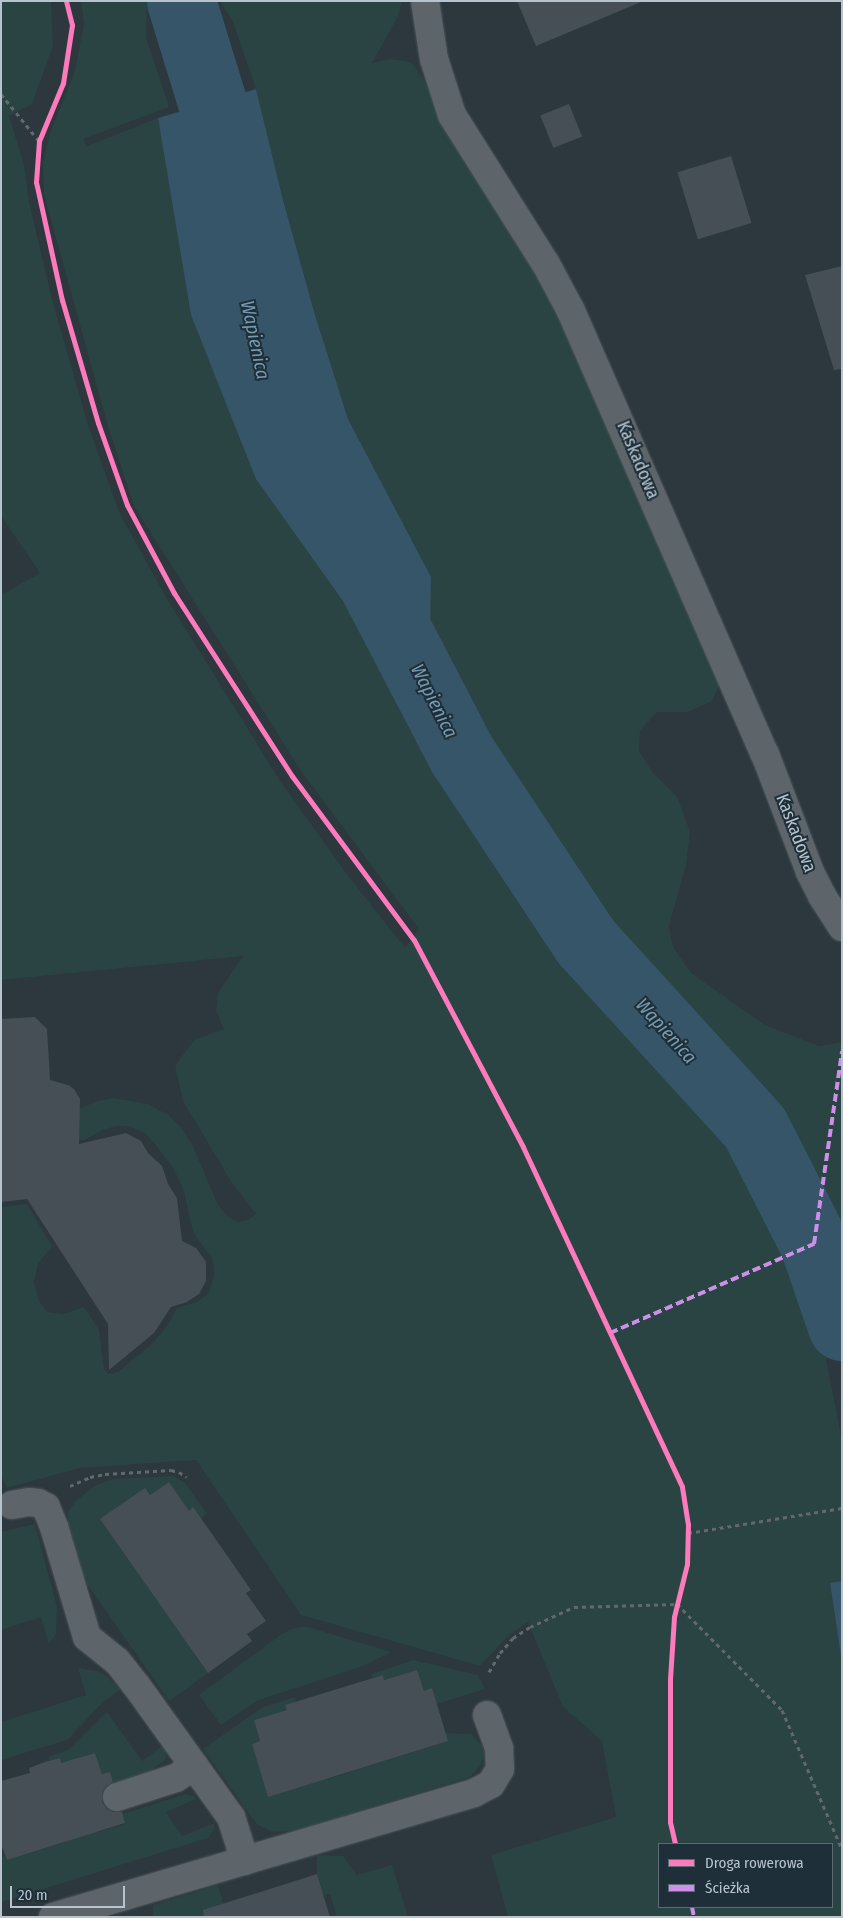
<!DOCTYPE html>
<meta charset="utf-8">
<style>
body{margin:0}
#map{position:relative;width:843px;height:1918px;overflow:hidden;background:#2c373e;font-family:"Fira Sans Condensed",sans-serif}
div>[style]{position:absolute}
.green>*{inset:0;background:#294443}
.water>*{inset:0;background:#375568}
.river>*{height:69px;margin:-34.5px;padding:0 34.5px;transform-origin:34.5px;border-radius:34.5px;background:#375568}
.building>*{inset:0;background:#464f55;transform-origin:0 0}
.path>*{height:3px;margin-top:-1.5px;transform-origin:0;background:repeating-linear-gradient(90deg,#61696e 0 4px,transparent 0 8px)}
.roads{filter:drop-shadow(0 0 1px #4b5358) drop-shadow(0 0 1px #4b5358)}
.minor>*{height:28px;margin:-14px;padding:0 14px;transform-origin:14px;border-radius:14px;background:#5d656b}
.quiet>*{height:4px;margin-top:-2px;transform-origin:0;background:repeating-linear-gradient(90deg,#ce8fe9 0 8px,transparent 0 12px)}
.cycleway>*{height:5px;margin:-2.5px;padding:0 2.5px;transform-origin:2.5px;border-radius:2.5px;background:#fd7abc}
span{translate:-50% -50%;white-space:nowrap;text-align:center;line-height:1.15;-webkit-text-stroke:4px #1f2f39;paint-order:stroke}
.street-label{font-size:18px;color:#b8c4cd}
.water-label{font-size:19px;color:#769ab2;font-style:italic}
.frame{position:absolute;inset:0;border:2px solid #b8c4cd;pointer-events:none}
.legend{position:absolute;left:658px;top:1843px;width:175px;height:65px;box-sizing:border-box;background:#1f2f39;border:1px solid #5c6b74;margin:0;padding:6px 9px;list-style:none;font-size:15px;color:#b8c4cd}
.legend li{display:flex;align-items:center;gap:10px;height:25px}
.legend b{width:25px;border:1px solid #5c6b74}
.scale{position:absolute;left:10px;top:1886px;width:115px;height:22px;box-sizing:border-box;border:2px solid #b8c4cd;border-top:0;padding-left:6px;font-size:15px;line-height:18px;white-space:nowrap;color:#b8c4cd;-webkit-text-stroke:4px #1f2f39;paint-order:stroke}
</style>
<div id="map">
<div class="green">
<div style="clip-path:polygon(evenodd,1px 1px,51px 1px,53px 46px,32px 104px,9px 116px,24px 165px,29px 202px,53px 303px,88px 425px,120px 514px,167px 599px,280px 781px,346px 873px,405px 948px,419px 929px,301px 771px,134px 506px,107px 423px,44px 194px,43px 162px,51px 131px,75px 71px,84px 23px,81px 1px,147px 1px,146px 38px,169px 107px,83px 139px,87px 146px,158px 118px,191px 315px,353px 615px,398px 653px,445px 765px,571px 957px,745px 1151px,822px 1338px,842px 1441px,842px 1581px,830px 1584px,842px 1663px,842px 1917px,508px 1917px,491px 1855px,616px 1817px,602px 1741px,563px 1707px,528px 1622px,508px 1636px,480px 1666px,301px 1615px,196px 1460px,80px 1468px,7px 1488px,1px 1475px,1px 1207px,27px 1204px,52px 1246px,38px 1264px,34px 1282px,38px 1299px,47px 1312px,63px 1314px,84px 1307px,99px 1330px,104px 1369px,107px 1373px,112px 1374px,119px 1371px,152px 1344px,167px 1326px,177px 1308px,197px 1302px,208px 1294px,214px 1276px,214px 1265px,211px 1256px,196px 1237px,191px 1224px,183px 1188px,173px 1168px,158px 1148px,144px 1132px,126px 1126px,116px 1126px,103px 1130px,84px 1140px,71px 1140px,79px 1109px,97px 1101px,113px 1098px,148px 1104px,168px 1115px,181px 1127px,193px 1146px,218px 1205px,227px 1216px,238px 1222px,248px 1220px,256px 1214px,232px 1183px,183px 1101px,175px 1066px,194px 1040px,224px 1029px,216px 1011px,218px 993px,243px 956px,1px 980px,1px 595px,40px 573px,1px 516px,1px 1px,659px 1844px,832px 1844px,832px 1907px,659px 1907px,659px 1844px)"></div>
<div style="clip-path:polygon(220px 1px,402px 1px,398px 16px,372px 63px,390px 59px,411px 62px,423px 78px,444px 121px,563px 318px,721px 682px,712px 701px,688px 712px,657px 712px,640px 731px,639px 751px,653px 773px,678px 798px,690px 832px,686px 865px,669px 926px,673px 947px,691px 973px,765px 1025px,819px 1046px,842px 1042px,842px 1265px,831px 1238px,769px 1119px,608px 930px,483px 742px,430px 641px,431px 577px,348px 419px,315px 315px,283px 200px,256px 89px,233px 22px)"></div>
<div style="clip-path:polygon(173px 1476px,185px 1483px,207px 1513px,201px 1518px,193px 1508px,189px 1511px,169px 1482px,150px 1495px,145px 1488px,190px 1648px,208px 1673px,169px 1701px,87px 1584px,72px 1548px,68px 1525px,68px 1512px,75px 1502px,93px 1487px,104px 1482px,114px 1479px)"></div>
<div style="clip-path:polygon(35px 1524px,57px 1607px,56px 1634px,49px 1644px,41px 1617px,1px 1630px,1px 1532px)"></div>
<div style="clip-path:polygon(299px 1627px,308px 1627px,391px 1652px,363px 1666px,259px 1700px,221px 1725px,199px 1695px,279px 1636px,289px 1630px)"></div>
<div style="clip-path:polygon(413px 1660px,478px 1675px,485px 1689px,437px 1704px,424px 1691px,417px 1670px,384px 1680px,383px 1675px,372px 1678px,371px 1674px)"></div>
<div style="clip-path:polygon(78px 1668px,96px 1671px,105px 1675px,121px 1689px,103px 1702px,67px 1740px,1px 1760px,1px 1722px,86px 1695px)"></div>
<div style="clip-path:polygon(295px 1697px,296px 1702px,285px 1705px,287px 1710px,254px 1720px,260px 1741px,252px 1744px,326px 1774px,328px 1779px,448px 1741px,445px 1733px,471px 1734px,483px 1747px,484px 1756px,480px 1766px,470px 1777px,298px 1830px,273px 1832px,258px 1825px,252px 1818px,203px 1749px,263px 1707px)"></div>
<div style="clip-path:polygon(107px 1712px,142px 1761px,162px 1746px,167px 1752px,165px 1760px,150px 1771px,113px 1783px,110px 1772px,102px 1774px,95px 1753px,61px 1763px,60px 1758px,49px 1761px,48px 1757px,70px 1749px)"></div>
<div style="clip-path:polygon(186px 1794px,194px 1796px,196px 1799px,166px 1812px,182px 1836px,214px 1823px,215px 1828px,208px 1838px,1px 1902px,1px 1857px,5px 1856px,7px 1860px,66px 1842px,65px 1837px,96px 1827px,98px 1832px,125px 1824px,122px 1814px)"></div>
<div style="clip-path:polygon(317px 1855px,343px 1856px,357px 1875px,392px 1865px,408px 1917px,337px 1917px,330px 1894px,324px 1896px,317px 1874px)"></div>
<div style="clip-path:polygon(218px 1885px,227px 1917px,153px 1917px,153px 1905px)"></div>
</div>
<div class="water">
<div style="clip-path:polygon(256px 89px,283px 200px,315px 315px,348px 419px,431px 577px,430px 641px,398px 653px,353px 615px,256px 479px,191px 315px,158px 118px)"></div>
<div style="clip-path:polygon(842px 1581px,842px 1663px,830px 1583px)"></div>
</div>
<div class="river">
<div style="left:181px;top:1px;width:106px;rotate:72.9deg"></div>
<div style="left:212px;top:102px;width:97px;rotate:79.9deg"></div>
<div style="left:363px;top:565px;width:214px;rotate:62.5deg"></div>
<div style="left:462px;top:755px;width:224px;rotate:56.5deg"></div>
<div style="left:586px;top:942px;width:251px;rotate:47.7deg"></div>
<div style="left:755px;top:1128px;width:130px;rotate:63deg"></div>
<div style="left:814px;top:1244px;width:87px;rotate:71.1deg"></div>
</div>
<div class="building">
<div style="clip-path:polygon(517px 1px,641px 1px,641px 2px,536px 46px)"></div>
<div style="left:569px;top:104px;width:35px;height:31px;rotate:68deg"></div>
<div style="left:731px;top:156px;width:70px;height:56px;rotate:73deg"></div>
<div style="clip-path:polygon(842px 266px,842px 369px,834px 370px,805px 275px)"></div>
<div style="clip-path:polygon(35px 1017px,47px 1029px,50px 1080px,68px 1085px,74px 1089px,80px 1099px,79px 1144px,126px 1133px,141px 1141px,148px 1153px,162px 1166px,168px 1184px,177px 1198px,182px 1241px,196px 1248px,206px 1262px,206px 1281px,199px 1294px,187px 1302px,171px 1307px,154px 1333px,109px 1370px,108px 1324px,27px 1199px,1px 1202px,1px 1019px)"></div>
<div style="clip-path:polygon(169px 1482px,189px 1511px,193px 1507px,203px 1521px,251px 1590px,246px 1593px,266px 1621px,247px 1634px,252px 1641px,208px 1673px,100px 1519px,145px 1488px,150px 1495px)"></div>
<div style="clip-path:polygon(417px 1670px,424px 1691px,432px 1688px,448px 1741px,268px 1797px,252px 1744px,260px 1741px,254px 1720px,287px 1710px,285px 1705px,383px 1675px,384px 1680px)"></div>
<div style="clip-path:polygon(95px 1753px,102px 1774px,110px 1772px,113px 1782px,106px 1786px,102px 1793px,102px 1802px,107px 1809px,113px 1812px,122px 1812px,125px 1823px,7px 1860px,1px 1844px,1px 1781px,30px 1773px,29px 1768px,45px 1762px,60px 1758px,61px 1763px)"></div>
<div style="clip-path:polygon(317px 1874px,330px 1917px,204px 1917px,203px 1910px)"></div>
</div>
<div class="path">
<div style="left:1px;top:94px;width:60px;rotate:51deg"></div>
<div style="left:70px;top:1486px;width:22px;rotate:-24deg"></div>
<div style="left:90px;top:1477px;width:15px;rotate:-11deg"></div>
<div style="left:105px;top:1474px;width:66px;rotate:-3.5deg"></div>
<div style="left:171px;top:1470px;width:8px;rotate:14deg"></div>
<div style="left:179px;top:1472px;width:9px;rotate:32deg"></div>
<div style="left:688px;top:1533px;width:156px;rotate:-9.2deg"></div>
<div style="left:489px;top:1672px;width:22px;rotate:-60deg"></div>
<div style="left:500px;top:1653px;width:20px;rotate:-49deg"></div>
<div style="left:513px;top:1638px;width:20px;rotate:-33deg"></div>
<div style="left:530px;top:1627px;width:48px;rotate:-24.4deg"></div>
<div style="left:574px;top:1607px;width:103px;rotate:-1.7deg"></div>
<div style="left:677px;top:1604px;width:149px;rotate:45.3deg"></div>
<div style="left:782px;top:1710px;width:151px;rotate:66.7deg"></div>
</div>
<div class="roads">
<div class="minor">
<div style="left:425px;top:1px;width:59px;rotate:81.2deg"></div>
<div style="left:434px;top:59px;width:59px;rotate:72.2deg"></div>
<div style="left:452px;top:115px;width:176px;rotate:57.8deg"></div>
<div style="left:546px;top:264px;width:53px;rotate:62deg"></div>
<div style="left:571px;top:311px;width:484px;rotate:66.4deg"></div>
<div style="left:765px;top:754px;width:126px;rotate:69.1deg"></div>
<div style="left:810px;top:872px;width:27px;rotate:63deg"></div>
<div style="left:822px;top:896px;width:37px;rotate:57deg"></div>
<div style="left:12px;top:1505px;width:17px;rotate:-10deg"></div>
<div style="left:29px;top:1502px;width:9px;rotate:6deg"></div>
<div style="left:38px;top:1503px;width:9px;rotate:27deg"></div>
<div style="left:46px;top:1507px;width:22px;rotate:68deg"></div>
<div style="left:54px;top:1527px;width:115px;rotate:73.3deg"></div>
<div style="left:87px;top:1637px;width:38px;rotate:39deg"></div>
<div style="left:117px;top:1661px;width:31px;rotate:52deg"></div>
<div style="left:136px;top:1685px;width:163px;rotate:54.3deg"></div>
<div style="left:231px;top:1817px;width:46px;rotate:72.3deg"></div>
<div style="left:117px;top:1797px;width:62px;rotate:-17.9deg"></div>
<div style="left:176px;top:1778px;width:22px;rotate:-34deg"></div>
<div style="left:53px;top:1917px;width:439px;rotate:-16.4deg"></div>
<div style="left:474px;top:1793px;width:19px;rotate:-28deg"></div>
<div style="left:491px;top:1784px;width:17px;rotate:-59deg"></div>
<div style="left:500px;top:1769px;width:21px;rotate:-93deg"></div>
<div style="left:499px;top:1748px;width:35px;rotate:-110deg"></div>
</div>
</div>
<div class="quiet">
<div style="left:610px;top:1333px;width:223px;rotate:-23.6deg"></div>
<div style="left:814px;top:1244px;width:195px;rotate:-81.7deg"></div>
<div style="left:692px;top:1907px;width:10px;rotate:79deg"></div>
</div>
<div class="cycleway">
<div style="left:66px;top:1px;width:25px;rotate:76deg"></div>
<div style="left:72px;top:25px;width:59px;rotate:98.8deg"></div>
<div style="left:63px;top:83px;width:63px;rotate:112.5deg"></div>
<div style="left:39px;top:141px;width:41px;rotate:94.2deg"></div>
<div style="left:36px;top:182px;width:121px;rotate:77.6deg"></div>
<div style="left:62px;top:300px;width:128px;rotate:73.7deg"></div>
<div style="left:98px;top:423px;width:87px;rotate:70.5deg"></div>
<div style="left:127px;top:505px;width:100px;rotate:61.9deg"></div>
<div style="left:174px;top:593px;width:218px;rotate:57.2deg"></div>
<div style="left:292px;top:776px;width:204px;rotate:53.4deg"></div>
<div style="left:414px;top:940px;width:234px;rotate:62.2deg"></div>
<div style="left:523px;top:1147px;width:375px;rotate:64.9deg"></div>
<div style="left:682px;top:1487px;width:37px;rotate:81deg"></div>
<div style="left:688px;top:1524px;width:40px;rotate:91.4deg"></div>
<div style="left:687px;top:1564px;width:55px;rotate:103.8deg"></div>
<div style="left:674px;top:1617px;width:62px;rotate:93.7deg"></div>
<div style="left:670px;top:1679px;width:143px;rotate:90deg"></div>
<div style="left:670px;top:1822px;width:23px;rotate:77deg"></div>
</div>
<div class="street-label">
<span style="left:638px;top:460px;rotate:67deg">Kaskadowa</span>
<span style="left:796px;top:833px;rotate:69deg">Kaskadowa</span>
</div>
<div class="water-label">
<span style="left:255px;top:340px;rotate:78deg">Wapienica</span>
<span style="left:434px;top:701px;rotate:63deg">Wapienica</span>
<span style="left:666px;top:1031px;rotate:48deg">Wapienica</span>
</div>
<div class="frame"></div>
<ul class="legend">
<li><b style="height:6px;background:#fd7abc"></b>Droga rowerowa</li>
<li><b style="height:6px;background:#ce8fe9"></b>Ścieżka</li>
</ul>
<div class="scale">20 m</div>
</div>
